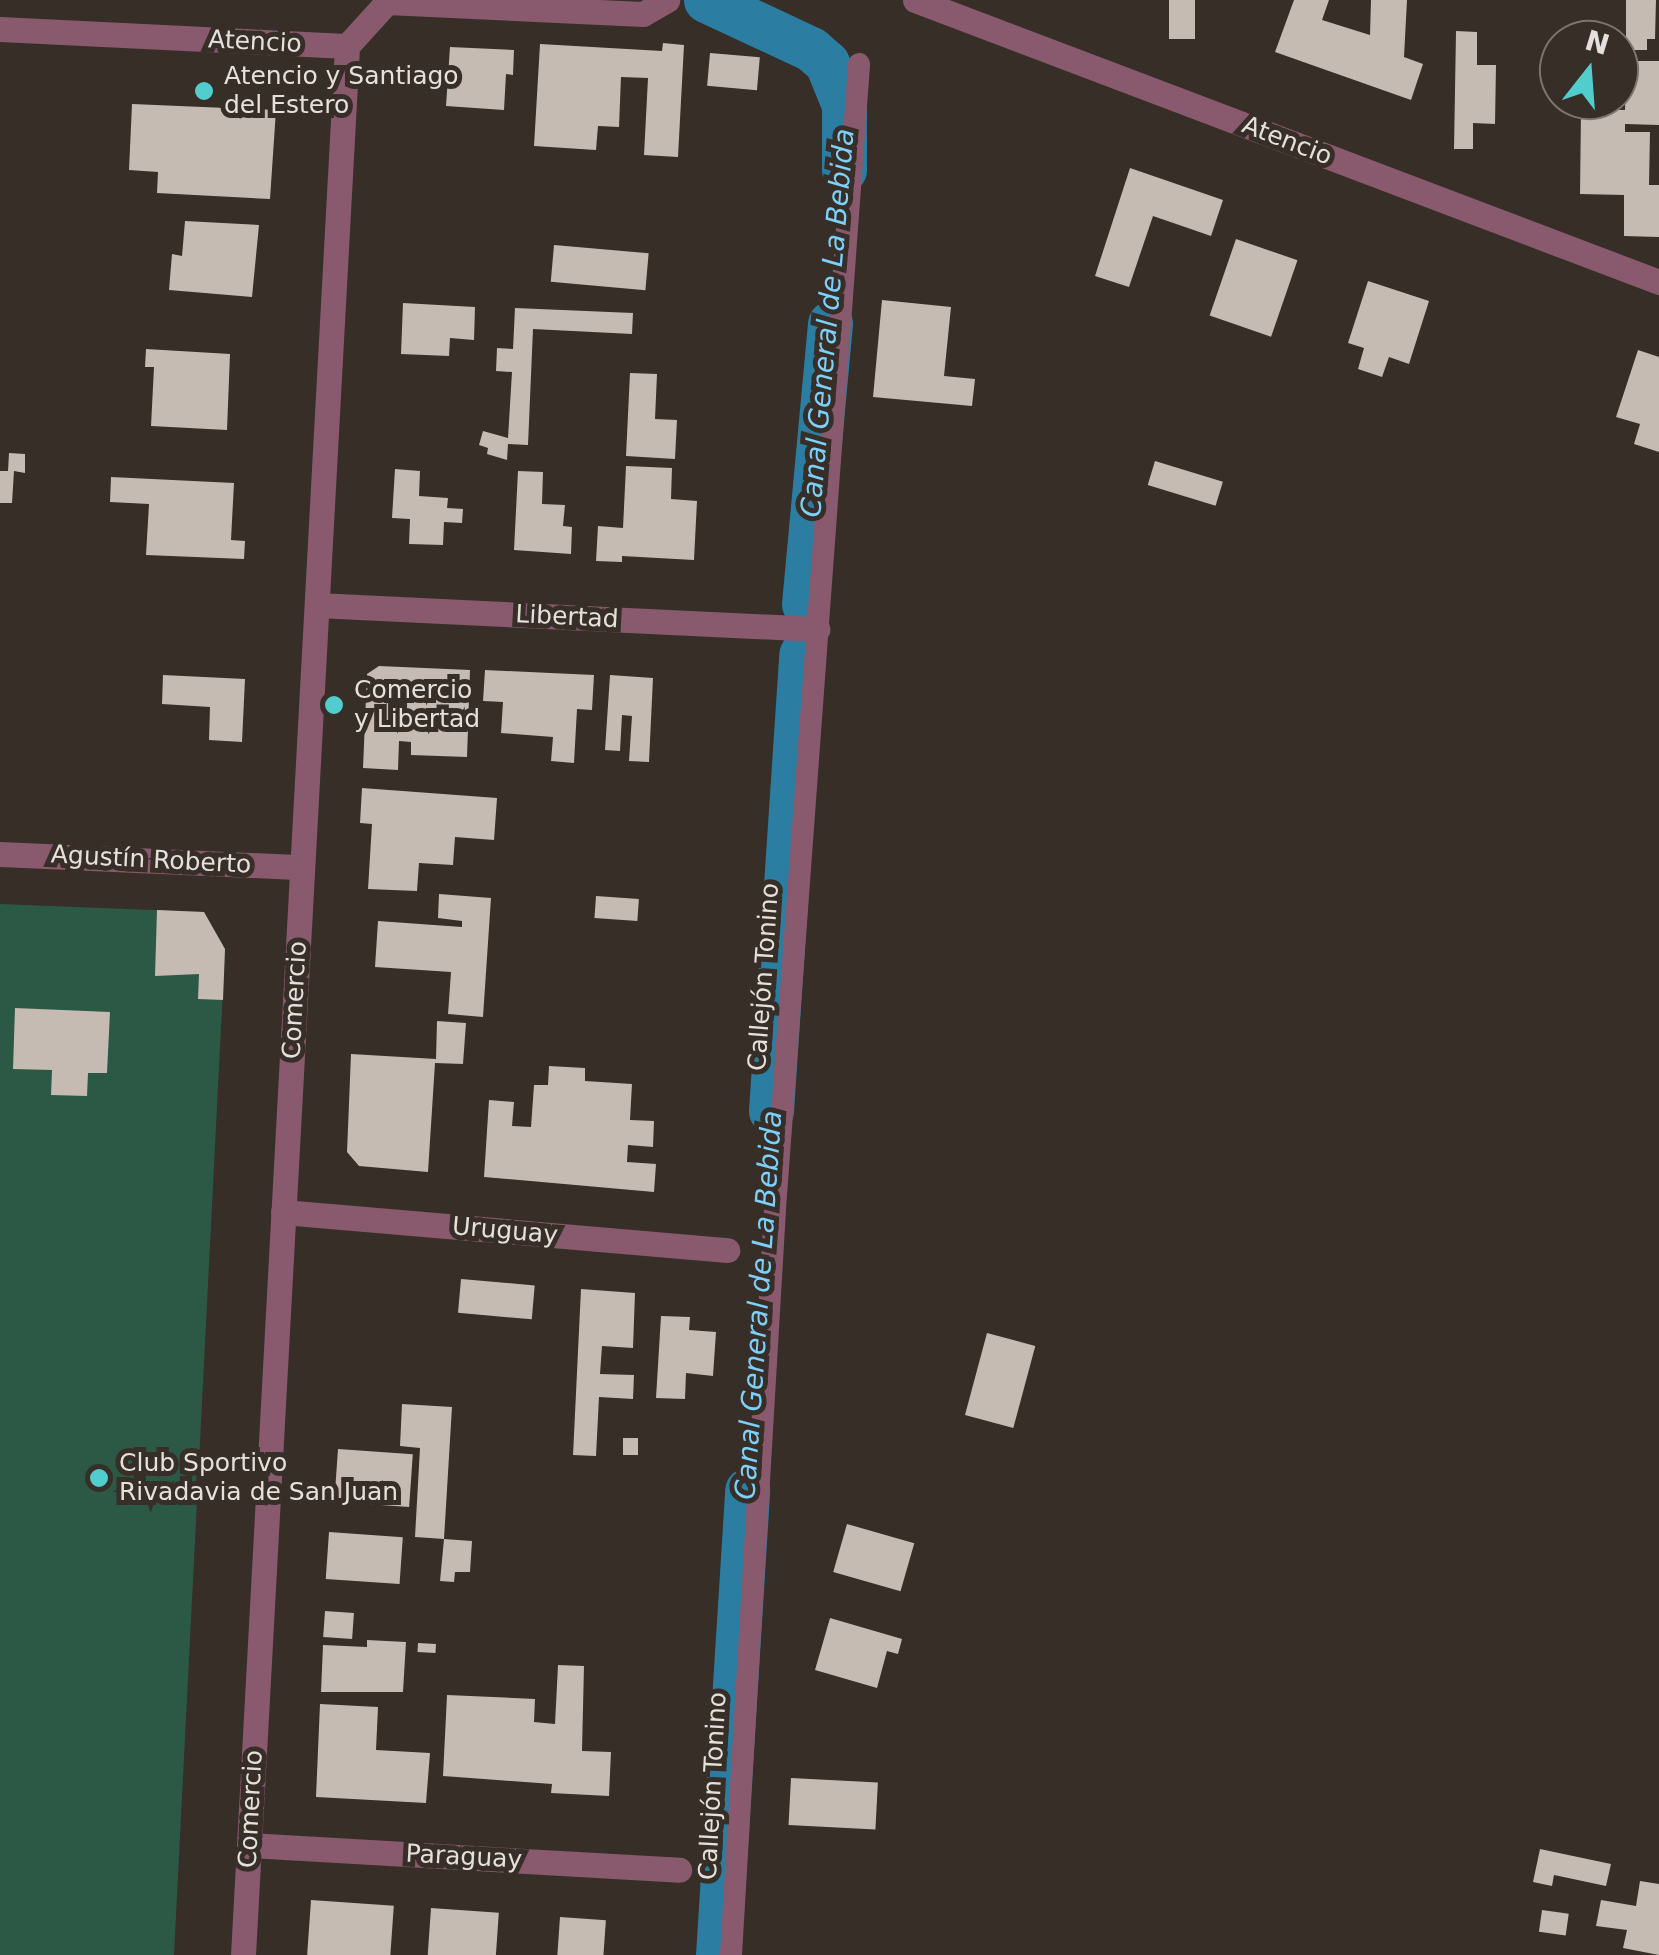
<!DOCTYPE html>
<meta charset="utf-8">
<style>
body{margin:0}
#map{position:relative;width:1659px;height:1955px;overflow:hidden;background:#362e27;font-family:"DejaVu Sans",sans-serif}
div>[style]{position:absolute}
.green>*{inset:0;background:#2b5945}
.canal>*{height:45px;margin:-22.5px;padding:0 22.5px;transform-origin:22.5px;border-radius:22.5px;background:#2b7da1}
.building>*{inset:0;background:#c5bbb2;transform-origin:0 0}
.lane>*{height:22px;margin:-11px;padding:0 11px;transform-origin:11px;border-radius:11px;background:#89596e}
.street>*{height:25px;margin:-12.5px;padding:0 12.5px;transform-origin:12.5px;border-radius:12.5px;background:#89596e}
.dots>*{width:28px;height:28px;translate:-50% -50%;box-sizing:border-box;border:5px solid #362e27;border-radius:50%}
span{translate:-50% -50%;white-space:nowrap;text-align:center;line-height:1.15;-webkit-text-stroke:10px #362e27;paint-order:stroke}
.street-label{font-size:25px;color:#e5e0db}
.poi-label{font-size:25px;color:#e5e0db}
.left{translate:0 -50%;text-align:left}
.water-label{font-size:28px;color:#7dd0f9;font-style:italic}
.north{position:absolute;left:1539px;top:20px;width:100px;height:100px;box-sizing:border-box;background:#362e27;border:2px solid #7c756f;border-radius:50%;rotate:17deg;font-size:28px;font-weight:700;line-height:40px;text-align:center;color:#e5e0db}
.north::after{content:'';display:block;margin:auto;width:35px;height:45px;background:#52cdcd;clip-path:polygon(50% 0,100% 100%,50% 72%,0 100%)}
</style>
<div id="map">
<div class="green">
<div style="clip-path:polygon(0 904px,204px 912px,225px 949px,174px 1955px,0 1955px)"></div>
</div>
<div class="canal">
<div style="left:706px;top:0;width:116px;rotate:25deg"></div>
<div style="left:811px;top:49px;width:21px;rotate:41deg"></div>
<div style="left:827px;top:63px;width:45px;rotate:68deg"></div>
<div style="left:844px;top:105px;width:65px;rotate:90deg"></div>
<div style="left:804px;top:604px;width:282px;rotate:-84.7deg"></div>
<div style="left:771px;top:1111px;width:458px;rotate:-86.2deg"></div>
<div style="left:718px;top:1955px;width:466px;rotate:-86.4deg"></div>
</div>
<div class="building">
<div style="left:1169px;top:0;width:26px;height:39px"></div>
<div style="clip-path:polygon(1294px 0,1329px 0,1322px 20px,1370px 35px,1371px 0,1407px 0,1404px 57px,1423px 64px,1411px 100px,1275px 52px)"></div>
<div style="clip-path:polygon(1626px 0,1656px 0,1655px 39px,1647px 39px,1647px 50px,1626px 50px)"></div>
<div style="clip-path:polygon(1456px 31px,1477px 32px,1477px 65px,1496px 65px,1495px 124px,1473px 123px,1473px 149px,1454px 149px)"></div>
<div style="clip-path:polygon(663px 43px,684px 45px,678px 157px,644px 155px,648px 78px,621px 77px,619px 127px,598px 126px,596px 150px,534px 146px,540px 44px,662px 51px)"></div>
<div style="clip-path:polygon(450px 47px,514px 50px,513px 75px,506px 74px,504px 110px,446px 106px)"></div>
<div style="left:710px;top:53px;width:50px;height:33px;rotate:5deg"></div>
<div style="clip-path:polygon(1626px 61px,1659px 61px,1659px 125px,1625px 124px,1625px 132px,1650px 132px,1649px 185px,1659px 185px,1659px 237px,1624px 236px,1624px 195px,1580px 194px,1581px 109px,1625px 110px)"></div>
<div style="clip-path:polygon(132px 104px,276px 110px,270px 199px,157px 193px,158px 172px,129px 170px)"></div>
<div style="clip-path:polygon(1130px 168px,1223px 200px,1211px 236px,1153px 216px,1129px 287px,1095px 276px)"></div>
<div style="clip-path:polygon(185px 221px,259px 225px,252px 297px,169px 290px,172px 254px,182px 256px)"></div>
<div style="left:1236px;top:239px;width:65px;height:81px;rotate:19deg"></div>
<div style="left:554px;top:245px;width:95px;height:37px;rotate:5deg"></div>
<div style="clip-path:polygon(1368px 281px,1429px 301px,1409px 364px,1389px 357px,1382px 377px,1358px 369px,1364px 348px,1348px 343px)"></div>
<div style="clip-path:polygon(882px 300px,951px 307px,944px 376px,975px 379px,972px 406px,873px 397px)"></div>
<div style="clip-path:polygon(403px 303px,475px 307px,474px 340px,450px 338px,449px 356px,401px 354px)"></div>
<div style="clip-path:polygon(515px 308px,633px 313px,632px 334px,533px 329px,528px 445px,508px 444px,507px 460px,487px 454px,488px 448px,479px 445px,483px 431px,508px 438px,512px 372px,496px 371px,497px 348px,513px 349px)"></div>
<div style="clip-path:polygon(146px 349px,230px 354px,227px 430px,151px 426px,154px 367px,145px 367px)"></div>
<div style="clip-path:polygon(1638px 350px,1659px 357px,1659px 452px,1634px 444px,1640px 424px,1616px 417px)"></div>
<div style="clip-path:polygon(630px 373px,657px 374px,655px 419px,677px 420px,675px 459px,626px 456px)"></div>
<div style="clip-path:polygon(9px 453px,25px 454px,25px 473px,14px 471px,12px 503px,0 503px,0 471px,8px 471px)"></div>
<div style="left:1155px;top:461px;width:71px;height:25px;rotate:17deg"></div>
<div style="clip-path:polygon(626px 466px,672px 468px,671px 499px,697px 501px,694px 560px,622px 556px,622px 562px,596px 561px,598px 526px,623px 528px)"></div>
<div style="clip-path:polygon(395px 469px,420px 471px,419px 496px,448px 498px,447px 508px,463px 509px,462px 523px,444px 522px,443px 545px,409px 544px,410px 519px,392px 518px)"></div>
<div style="clip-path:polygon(518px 471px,543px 472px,542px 504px,565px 505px,563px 526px,572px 527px,571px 554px,514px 550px)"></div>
<div style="clip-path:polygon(111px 477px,234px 483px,231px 540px,245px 541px,244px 559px,146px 555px,149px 504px,110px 502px)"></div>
<div style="clip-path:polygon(379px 666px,470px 670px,467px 757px,411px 755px,411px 742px,399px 741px,398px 770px,363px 768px,367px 674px)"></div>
<div style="clip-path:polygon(485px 670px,594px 675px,592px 710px,577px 709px,574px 763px,551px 761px,553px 737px,501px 733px,503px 702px,483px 701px)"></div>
<div style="clip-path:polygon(163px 675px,245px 679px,242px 742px,209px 740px,210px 707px,162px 704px)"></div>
<div style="clip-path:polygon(610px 675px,653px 678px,649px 762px,629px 761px,632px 716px,622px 715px,620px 751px,605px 750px)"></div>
<div style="clip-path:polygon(362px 788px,497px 798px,494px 840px,455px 837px,453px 865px,419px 863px,417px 891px,368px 889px,372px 824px,360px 823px)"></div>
<div style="clip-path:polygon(439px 894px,491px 898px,483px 1017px,448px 1014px,451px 972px,375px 967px,378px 921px,462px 927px,462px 921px,438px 918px)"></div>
<div style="left:596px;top:896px;width:43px;height:22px;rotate:4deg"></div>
<div style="clip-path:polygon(157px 910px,204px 912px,225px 949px,223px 1000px,198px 999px,199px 974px,155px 976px)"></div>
<div style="clip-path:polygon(15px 1008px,110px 1012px,107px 1073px,88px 1073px,87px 1096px,51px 1095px,52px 1070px,13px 1069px)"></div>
<div style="clip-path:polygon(437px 1021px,466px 1023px,463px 1064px,435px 1063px,428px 1172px,359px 1166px,347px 1152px,351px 1054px,436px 1059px)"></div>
<div style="clip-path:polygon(549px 1066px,585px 1068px,585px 1081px,632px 1084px,630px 1120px,654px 1121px,653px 1147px,628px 1145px,627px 1162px,656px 1164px,654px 1192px,484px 1177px,489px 1100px,514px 1102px,512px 1126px,531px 1127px,534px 1085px,548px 1085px)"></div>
<div style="left:461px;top:1279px;width:74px;height:34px;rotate:5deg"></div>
<div style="clip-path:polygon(581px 1289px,635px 1293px,633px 1348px,602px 1346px,600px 1374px,634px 1375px,633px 1399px,599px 1397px,596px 1456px,573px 1455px)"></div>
<div style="clip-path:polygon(661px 1316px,690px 1317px,689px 1330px,716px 1332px,713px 1376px,686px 1373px,685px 1399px,656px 1398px)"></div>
<div style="left:987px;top:1333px;width:50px;height:85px;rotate:15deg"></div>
<div style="clip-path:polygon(402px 1404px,452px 1407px,444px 1539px,415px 1537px,420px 1448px,400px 1446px)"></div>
<div style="left:623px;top:1438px;width:15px;height:17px"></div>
<div style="left:338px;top:1449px;width:75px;height:53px;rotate:4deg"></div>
<div style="left:847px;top:1524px;width:70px;height:50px;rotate:16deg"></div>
<div style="left:329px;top:1532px;width:74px;height:47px;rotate:4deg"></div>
<div style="clip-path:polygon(444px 1539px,472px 1541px,470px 1572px,455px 1572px,454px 1582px,440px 1581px)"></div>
<div style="left:325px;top:1611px;width:29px;height:26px;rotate:4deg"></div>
<div style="clip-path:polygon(830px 1618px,902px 1639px,898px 1654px,887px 1651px,877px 1688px,815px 1670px)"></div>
<div style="clip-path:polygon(367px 1640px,406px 1642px,403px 1692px,321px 1692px,323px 1645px,367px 1647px)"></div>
<div style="left:418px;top:1643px;width:18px;height:9px;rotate:3deg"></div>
<div style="clip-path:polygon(558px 1665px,584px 1666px,582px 1751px,611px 1752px,609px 1796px,551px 1793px,552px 1784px,443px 1776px,447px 1695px,535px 1699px,534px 1722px,555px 1724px)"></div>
<div style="clip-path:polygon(320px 1704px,378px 1707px,376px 1750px,430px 1753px,426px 1803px,316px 1797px)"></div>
<div style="left:791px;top:1778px;width:87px;height:47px;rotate:3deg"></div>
<div style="clip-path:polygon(1540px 1849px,1611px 1864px,1606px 1886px,1554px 1875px,1552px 1886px,1533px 1882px)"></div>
<div style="clip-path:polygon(1640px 1881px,1659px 1884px,1659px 1955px,1623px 1948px,1627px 1930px,1596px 1926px,1601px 1900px,1636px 1906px)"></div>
<div style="left:311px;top:1900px;width:83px;height:55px;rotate:4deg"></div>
<div style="left:431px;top:1908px;width:68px;height:47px;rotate:4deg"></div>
<div style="left:1542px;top:1910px;width:27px;height:22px;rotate:8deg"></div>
<div style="left:560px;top:1917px;width:46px;height:38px;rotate:4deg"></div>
</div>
<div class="lane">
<div style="left:731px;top:1955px;width:747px;rotate:-86.62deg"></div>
<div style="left:775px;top:1209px;width:1148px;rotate:-85.8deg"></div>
</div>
<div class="street">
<div style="left:915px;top:0;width:796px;rotate:20.76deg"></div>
<div style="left:0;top:29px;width:347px;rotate:2.8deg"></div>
<div style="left:347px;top:46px;width:59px;rotate:-47.7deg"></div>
<div style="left:387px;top:2px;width:256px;rotate:2.7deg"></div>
<div style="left:643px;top:14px;width:28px;rotate:-30deg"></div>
<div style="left:317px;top:605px;width:501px;rotate:2.75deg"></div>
<div style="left:0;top:854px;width:302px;rotate:2.5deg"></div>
<div style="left:283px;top:1212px;width:446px;rotate:4.9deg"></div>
<div style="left:249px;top:1845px;width:431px;rotate:3.3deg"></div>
<div style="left:243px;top:1955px;width:1912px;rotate:-86.88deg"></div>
</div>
<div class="dots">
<div style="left:204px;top:91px;background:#52cdcd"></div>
<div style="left:334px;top:705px;background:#52cdcd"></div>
<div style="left:99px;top:1478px;background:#52cdcd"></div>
</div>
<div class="street-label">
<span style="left:255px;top:42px;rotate:3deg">Atencio</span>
<span style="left:1287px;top:141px;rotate:21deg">Atencio</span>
<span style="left:567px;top:617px;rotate:3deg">Libertad</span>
<span style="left:151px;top:860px;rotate:3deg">Agustín Roberto</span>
<span style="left:764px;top:977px;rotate:-86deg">Callejón Tonino</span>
<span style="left:295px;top:1000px;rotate:-87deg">Comercio</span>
<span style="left:505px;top:1231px;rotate:5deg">Uruguay</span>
<span style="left:713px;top:1786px;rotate:-87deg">Callejón Tonino</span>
<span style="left:251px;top:1809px;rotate:-87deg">Comercio</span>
<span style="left:464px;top:1857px;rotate:3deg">Paraguay</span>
</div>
<div class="poi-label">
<span class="left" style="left:224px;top:91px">Atencio y Santiago<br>del Estero</span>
<span class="left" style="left:354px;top:705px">Comercio<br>y Libertad</span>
<span class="left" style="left:119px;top:1478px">Club Sportivo<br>Rivadavia de San Juan</span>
</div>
<div class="water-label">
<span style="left:828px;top:323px;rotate:-85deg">Canal General de La Bebida</span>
<span style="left:759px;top:1305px;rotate:-86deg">Canal General de La Bebida</span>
</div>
<div class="north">N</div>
</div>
